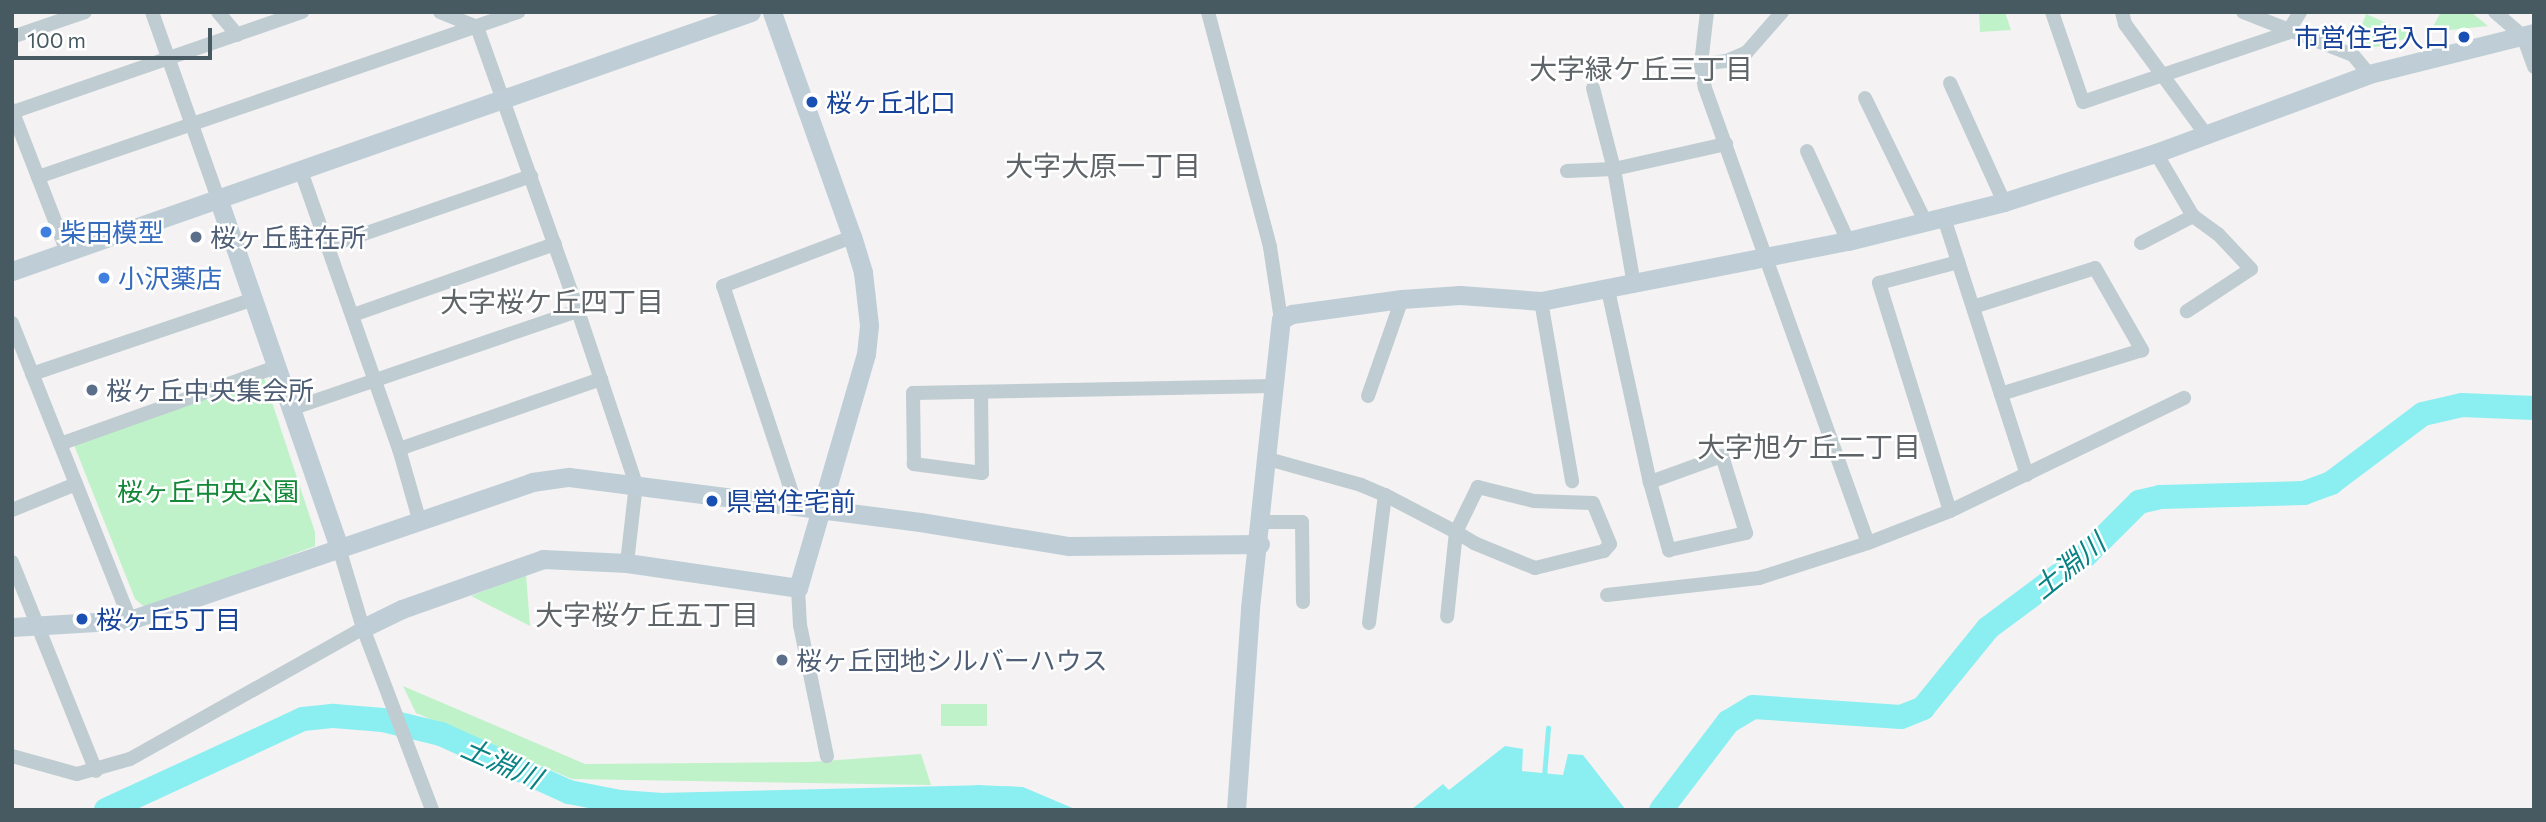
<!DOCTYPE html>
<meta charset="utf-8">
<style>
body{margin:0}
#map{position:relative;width:2546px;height:822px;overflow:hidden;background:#f4f2f2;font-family:Commissioner,"Noto Sans JP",sans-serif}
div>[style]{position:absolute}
.green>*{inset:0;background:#c0f2ca;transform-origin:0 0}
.water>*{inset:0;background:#8beff1}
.stream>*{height:4.5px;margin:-2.25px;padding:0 2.25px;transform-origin:2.25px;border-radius:2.25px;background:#8beff1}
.river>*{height:24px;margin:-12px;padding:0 12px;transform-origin:12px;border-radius:12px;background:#8beff1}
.street>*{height:14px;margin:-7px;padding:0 7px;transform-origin:7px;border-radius:7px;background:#bfccd2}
.secondary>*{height:19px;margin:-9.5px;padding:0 9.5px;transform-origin:9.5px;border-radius:9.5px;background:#bfced6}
.dots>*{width:19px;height:19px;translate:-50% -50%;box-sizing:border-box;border:4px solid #fff;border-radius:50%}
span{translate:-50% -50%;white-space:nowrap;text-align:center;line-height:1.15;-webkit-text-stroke:5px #fff;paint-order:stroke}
.transit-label{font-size:26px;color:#164399}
.right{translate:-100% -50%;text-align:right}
.left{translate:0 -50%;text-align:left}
.shop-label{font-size:26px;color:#366cbe}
.service-label{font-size:26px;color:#4e5e75}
.park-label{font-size:26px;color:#138838}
.neighbourhood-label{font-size:28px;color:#5e6467}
.water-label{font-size:28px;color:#098285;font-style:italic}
.frame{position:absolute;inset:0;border:14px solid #485a61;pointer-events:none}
.scale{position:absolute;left:14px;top:28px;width:198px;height:32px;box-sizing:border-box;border:4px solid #485a61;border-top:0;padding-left:9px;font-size:21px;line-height:24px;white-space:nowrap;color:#485a61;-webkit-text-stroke:5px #fff;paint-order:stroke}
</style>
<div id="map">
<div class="green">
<div style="clip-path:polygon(1979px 12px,2005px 12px,2011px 30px,1980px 32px)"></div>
<div style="clip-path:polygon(2441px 12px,2471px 12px,2488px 26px,2430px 32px)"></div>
<div style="clip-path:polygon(2366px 14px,2416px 36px,2376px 47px,2356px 41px)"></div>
<div style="clip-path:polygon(264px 378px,315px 532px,315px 546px,149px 608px,142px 605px,135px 599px,74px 445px)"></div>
<div style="clip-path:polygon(526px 574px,530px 626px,471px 596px)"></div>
<div style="clip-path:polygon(403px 686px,585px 764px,810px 762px,921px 754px,931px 785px,572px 779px,416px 713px)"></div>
<div style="left:987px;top:704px;width:22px;height:46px;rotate:90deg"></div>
</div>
<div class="water">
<div style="clip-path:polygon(1505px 746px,1523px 749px,1522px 771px,1563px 775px,1568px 754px,1583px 755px,1626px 810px,1411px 810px,1443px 784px,1449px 790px)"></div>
<div style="clip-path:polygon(997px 786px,1023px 787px,1077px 810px,1020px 810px,996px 802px)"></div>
</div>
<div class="stream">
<div style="left:1544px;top:777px;width:49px;rotate:-85.3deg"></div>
</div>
<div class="river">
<div style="left:106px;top:810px;width:217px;rotate:-24.8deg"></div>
<div style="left:303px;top:719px;width:31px;rotate:-6deg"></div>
<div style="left:334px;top:716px;width:49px;rotate:4.7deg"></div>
<div style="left:383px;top:720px;width:60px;rotate:13.6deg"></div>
<div style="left:441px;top:734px;width:141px;rotate:24.4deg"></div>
<div style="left:569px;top:792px;width:52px;rotate:11.1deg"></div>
<div style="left:620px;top:802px;width:39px;rotate:4deg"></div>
<div style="left:659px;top:805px;width:319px;rotate:-1.4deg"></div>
<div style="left:978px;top:797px;width:41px;rotate:2.8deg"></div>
<div style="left:1019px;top:799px;width:25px;rotate:26deg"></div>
<div style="left:1661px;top:810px;width:111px;rotate:-52.7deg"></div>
<div style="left:1728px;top:722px;width:29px;rotate:-31deg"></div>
<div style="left:1753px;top:707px;width:148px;rotate:3.9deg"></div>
<div style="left:1901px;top:717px;width:24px;rotate:-22deg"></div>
<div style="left:1923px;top:708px;width:103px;rotate:-50.9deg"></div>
<div style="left:1988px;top:628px;width:122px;rotate:-36.7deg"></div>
<div style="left:2086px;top:555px;width:75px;rotate:-45deg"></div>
<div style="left:2139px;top:502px;width:22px;rotate:-13deg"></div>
<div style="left:2160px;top:497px;width:144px;rotate:-1.6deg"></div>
<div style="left:2304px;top:493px;width:29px;rotate:-20deg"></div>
<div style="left:2331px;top:483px;width:115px;rotate:-36.9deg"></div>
<div style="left:2423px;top:414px;width:40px;rotate:-13deg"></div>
<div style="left:2462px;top:405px;width:72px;rotate:2.4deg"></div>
</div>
<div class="street">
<div style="left:152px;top:12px;width:197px;rotate:70.5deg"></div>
<div style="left:218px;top:12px;width:30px;rotate:50deg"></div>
<div style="left:440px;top:12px;width:40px;rotate:22deg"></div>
<div style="left:477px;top:27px;width:301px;rotate:70.4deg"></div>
<div style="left:578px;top:311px;width:182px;rotate:71.5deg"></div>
<div style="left:636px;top:484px;width:80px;rotate:96.5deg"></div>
<div style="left:1208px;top:12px;width:243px;rotate:75.2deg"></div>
<div style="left:1270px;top:247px;width:74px;rotate:81.4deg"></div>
<div style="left:1707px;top:12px;width:52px;rotate:96.6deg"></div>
<div style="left:1701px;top:64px;width:24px;rotate:81deg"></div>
<div style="left:1705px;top:88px;width:483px;rotate:70.3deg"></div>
<div style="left:1868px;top:543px;width:88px;rotate:-21.3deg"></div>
<div style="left:1950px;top:511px;width:260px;rotate:-25.8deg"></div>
<div style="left:2052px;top:12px;width:95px;rotate:71deg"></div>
<div style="left:2083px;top:102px;width:215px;rotate:-18.7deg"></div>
<div style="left:2287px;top:33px;width:25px;rotate:-58deg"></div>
<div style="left:2122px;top:12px;width:12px;rotate:76deg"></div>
<div style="left:2125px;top:24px;width:139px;rotate:53.8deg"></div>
<div style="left:2243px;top:12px;width:118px;rotate:21.4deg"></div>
<div style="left:2353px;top:55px;width:25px;rotate:50deg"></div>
<div style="left:2495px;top:12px;width:37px;rotate:41deg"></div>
<div style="left:2523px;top:36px;width:33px;rotate:70deg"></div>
<div style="left:12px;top:37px;width:77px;rotate:-18.9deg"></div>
<div style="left:1701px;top:64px;width:26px;rotate:-7deg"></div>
<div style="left:1727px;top:61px;width:22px;rotate:-24deg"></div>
<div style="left:1747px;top:52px;width:53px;rotate:-48.8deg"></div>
<div style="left:1950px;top:83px;width:131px;rotate:65.6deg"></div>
<div style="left:1593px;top:88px;width:84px;rotate:75.5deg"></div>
<div style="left:1614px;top:169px;width:118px;rotate:80.2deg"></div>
<div style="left:1865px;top:98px;width:137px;rotate:64deg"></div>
<div style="left:12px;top:110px;width:152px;rotate:68.8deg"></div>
<div style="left:13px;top:112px;width:306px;rotate:-19.1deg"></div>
<div style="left:1807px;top:151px;width:99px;rotate:65.5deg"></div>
<div style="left:2156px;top:153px;width:73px;rotate:59.6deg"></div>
<div style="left:2193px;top:216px;width:31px;rotate:36deg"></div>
<div style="left:2218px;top:234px;width:48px;rotate:46.7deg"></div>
<div style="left:2251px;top:269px;width:77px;rotate:146.7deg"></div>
<div style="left:301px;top:171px;width:295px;rotate:70.6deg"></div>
<div style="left:1567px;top:171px;width:47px;rotate:-2.4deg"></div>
<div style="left:1614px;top:169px;width:115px;rotate:-12.6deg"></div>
<div style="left:38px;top:177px;width:508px;rotate:-18.97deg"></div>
<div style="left:1944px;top:218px;width:270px;rotate:72.1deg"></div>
<div style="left:2141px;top:243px;width:59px;rotate:-27.4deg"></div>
<div style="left:329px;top:246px;width:214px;rotate:-19.1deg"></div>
<div style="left:1608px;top:290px;width:197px;rotate:77.7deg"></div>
<div style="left:1650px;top:482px;width:71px;rotate:74.4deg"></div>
<div style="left:1669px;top:550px;width:79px;rotate:-12.4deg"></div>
<div style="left:1746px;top:533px;width:81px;rotate:-107.3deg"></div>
<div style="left:1722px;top:456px;width:77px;rotate:160.1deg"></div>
<div style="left:1541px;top:301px;width:183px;rotate:80.2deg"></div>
<div style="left:1973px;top:307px;width:128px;rotate:-17.7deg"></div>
<div style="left:2095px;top:268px;width:95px;rotate:60.2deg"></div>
<div style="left:2142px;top:350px;width:148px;rotate:162.7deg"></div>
<div style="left:353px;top:315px;width:214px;rotate:-19.4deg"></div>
<div style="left:12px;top:323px;width:320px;rotate:68.3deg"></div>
<div style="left:32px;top:374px;width:233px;rotate:-18.7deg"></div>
<div style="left:981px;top:393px;width:80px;rotate:89.3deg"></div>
<div style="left:982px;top:473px;width:69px;rotate:-172.5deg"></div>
<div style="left:914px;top:464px;width:71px;rotate:-90.8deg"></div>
<div style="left:913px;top:393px;width:361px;rotate:-1.1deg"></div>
<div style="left:1368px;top:396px;width:103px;rotate:-70.7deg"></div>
<div style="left:291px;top:409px;width:303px;rotate:-18.9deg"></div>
<div style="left:60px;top:444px;width:229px;rotate:-19.6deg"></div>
<div style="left:1268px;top:459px;width:97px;rotate:15.6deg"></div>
<div style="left:1361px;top:485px;width:26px;rotate:23deg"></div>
<div style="left:1385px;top:495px;width:80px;rotate:27.5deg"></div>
<div style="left:1456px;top:532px;width:21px;rotate:31deg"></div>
<div style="left:1474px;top:543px;width:66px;rotate:22.3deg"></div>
<div style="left:1535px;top:568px;width:71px;rotate:-13.8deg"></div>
<div style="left:1604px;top:551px;width:9px;rotate:-49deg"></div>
<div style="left:1610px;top:544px;width:44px;rotate:-112.5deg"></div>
<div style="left:1593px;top:503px;width:59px;rotate:-178.1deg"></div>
<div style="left:1534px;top:501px;width:58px;rotate:-166deg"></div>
<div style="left:1478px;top:487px;width:50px;rotate:116.1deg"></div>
<div style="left:1456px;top:532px;width:85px;rotate:96deg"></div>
<div style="left:796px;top:505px;width:231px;rotate:-108.4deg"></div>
<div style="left:723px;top:286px;width:138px;rotate:-20.8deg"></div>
<div style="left:12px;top:510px;width:69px;rotate:-22.1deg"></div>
<div style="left:1950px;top:511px;width:239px;rotate:-107.3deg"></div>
<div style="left:1879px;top:283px;width:82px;rotate:-14.9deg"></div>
<div style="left:419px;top:519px;width:73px;rotate:-105.9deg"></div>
<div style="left:399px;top:449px;width:214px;rotate:-19.1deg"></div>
<div style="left:1262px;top:522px;width:40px"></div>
<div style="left:1302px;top:522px;width:80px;rotate:89.3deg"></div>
<div style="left:339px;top:548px;width:84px;rotate:73.3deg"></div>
<div style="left:363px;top:628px;width:195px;rotate:69.2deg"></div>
<div style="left:12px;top:562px;width:225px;rotate:68.1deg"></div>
<div style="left:798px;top:588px;width:37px;rotate:87deg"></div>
<div style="left:800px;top:625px;width:134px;rotate:78.4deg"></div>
<div style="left:1607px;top:595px;width:153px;rotate:-6.4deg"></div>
<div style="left:1759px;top:578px;width:114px;rotate:-17.8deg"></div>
<div style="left:1369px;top:623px;width:129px;rotate:-82.9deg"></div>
<div style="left:12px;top:756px;width:67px;rotate:15.5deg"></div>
<div style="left:77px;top:774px;width:55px;rotate:-15.8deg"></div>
<div style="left:130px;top:759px;width:267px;rotate:-29.3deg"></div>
</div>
<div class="secondary">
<div style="left:218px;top:198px;width:370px;rotate:70.9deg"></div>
<div style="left:12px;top:271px;width:783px;rotate:-19.31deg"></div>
<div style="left:12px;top:627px;width:118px;rotate:-3.4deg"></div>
<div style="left:130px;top:620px;width:425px;rotate:-18.9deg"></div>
<div style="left:532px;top:482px;width:37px;rotate:-8deg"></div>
<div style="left:569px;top:477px;width:354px;rotate:7.3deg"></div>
<div style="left:920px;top:522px;width:151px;rotate:9.2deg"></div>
<div style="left:1069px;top:546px;width:191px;rotate:-0.6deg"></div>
<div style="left:363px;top:628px;width:43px;rotate:-26deg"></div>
<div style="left:402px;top:609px;width:150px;rotate:-19.5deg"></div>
<div style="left:543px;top:559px;width:84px;rotate:2.7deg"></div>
<div style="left:627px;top:563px;width:173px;rotate:8.3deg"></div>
<div style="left:798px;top:588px;width:244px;rotate:-73.8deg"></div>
<div style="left:866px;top:354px;width:29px;rotate:-84deg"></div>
<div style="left:869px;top:325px;width:53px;rotate:-96.5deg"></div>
<div style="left:863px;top:272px;width:37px;rotate:-107deg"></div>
<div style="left:852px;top:237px;width:239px;rotate:-109.6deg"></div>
<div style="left:1236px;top:810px;width:202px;rotate:-86deg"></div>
<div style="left:1250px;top:608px;width:290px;rotate:-83.9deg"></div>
<div style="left:1281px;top:320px;width:13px;rotate:-29deg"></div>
<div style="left:1292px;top:314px;width:111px;rotate:-7.8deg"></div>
<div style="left:1402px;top:299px;width:58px;rotate:-3.9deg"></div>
<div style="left:1460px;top:295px;width:81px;rotate:4.2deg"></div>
<div style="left:1541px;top:301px;width:313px;rotate:-11.1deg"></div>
<div style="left:1848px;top:241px;width:161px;rotate:-14deg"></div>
<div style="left:2004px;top:202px;width:160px;rotate:-17.9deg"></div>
<div style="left:2156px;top:153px;width:227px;rotate:-20.3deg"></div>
<div style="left:2369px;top:74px;width:170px;rotate:-14deg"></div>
</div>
<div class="dots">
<div style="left:2464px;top:37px;background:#1a4fb4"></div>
<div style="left:812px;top:102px;background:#1a4fb4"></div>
<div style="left:46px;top:232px;background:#3f7fe0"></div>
<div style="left:196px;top:237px;background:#5c6f8a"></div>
<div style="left:104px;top:278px;background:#3f7fe0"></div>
<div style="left:92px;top:390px;background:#5c6f8a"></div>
<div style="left:712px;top:501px;background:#1a4fb4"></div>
<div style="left:82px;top:619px;background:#1a4fb4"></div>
<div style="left:782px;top:660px;background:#5c6f8a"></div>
</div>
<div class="transit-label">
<span class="right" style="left:2450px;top:37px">市営住宅入口</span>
<span class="left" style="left:826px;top:102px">桜ヶ丘北口</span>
<span class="left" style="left:726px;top:501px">県営住宅前</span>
<span class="left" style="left:96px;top:619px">桜ヶ丘5丁目</span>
</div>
<div class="shop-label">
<span class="left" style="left:60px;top:232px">柴田模型</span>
<span class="left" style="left:118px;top:278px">小沢薬店</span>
</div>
<div class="service-label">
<span class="left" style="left:210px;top:237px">桜ヶ丘駐在所</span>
<span class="left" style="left:106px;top:390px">桜ヶ丘中央集会所</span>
<span class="left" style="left:796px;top:660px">桜ヶ丘団地シルバーハウス</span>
</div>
<div class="park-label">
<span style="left:208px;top:491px">桜ヶ丘中央公園</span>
</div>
<div class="neighbourhood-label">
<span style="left:1641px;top:68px">大字緑ケ丘三丁目</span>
<span style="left:1103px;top:165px">大字大原一丁目</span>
<span style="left:552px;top:301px">大字桜ケ丘四丁目</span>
<span style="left:1809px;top:446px">大字旭ケ丘二丁目</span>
<span style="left:647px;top:614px">大字桜ケ丘五丁目</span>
</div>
<div class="water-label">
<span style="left:2068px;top:565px;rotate:-39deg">土淵川</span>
<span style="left:502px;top:762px;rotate:24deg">土淵川</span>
</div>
<div class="frame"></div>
<div class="scale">100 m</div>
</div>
